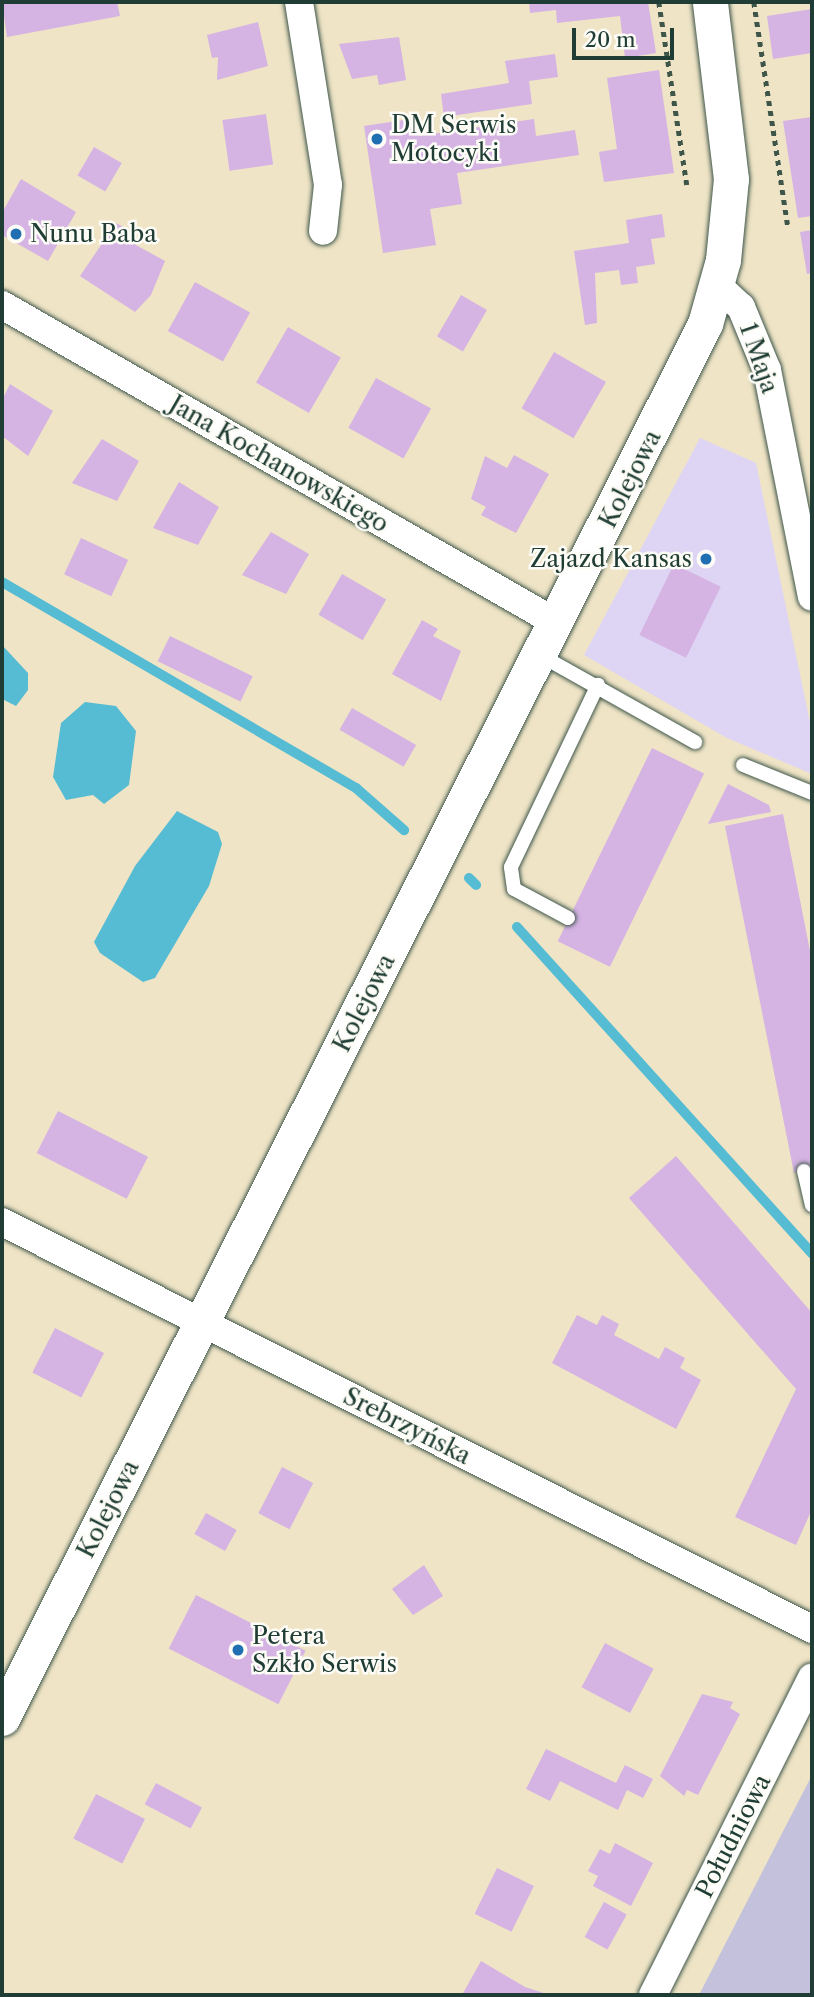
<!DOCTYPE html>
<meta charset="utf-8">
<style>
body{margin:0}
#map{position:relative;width:814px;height:1997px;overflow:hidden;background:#efe4c6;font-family:"Libre Caslon Text",serif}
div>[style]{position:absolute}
.built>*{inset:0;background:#ded5f5}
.industrial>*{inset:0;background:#c3c1db}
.water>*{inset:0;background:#56bcd3}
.stream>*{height:10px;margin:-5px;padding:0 5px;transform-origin:5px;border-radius:5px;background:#56bcd3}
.building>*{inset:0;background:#d5b3e3;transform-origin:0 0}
.path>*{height:4.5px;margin-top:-2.25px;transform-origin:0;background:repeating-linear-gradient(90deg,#3e564a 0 5px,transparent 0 10px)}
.roads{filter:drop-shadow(0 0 2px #3e564a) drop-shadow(0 0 2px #3e564a)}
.service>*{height:14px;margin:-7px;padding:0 7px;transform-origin:7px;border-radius:7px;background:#fff}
.minor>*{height:28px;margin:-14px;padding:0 14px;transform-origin:14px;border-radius:14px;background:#fff}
.tertiary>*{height:35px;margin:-17.5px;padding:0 17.5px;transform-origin:17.5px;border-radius:17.5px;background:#fff}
.dots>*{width:19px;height:19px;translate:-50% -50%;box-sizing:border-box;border:4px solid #fdfcf7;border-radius:50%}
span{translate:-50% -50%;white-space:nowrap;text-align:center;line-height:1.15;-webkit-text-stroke:5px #fdfcf7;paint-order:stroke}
.poi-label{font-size:24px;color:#1f3d34}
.left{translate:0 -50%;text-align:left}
.right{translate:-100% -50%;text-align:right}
.street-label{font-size:24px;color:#1f3d34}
.frame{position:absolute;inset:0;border:4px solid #1f3d34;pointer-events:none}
.scale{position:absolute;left:572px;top:28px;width:102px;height:32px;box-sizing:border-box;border:4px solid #1f3d34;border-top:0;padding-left:9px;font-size:21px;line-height:24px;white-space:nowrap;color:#1f3d34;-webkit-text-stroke:5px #fdfcf7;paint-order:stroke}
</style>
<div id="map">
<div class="built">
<div style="clip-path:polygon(700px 438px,756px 463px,812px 732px,812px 774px,727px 738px,584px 655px)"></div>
</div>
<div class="industrial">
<div style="clip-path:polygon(812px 1775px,812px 1995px,699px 1995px)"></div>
</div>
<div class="water">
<div style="clip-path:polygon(2px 645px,28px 673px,28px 690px,16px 706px,2px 699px)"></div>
<div style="clip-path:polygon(85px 702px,116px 706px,136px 731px,129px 785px,104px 804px,93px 795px,66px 800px,53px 777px,61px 723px)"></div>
<div style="clip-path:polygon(177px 811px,218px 832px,222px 844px,209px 886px,155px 978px,143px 982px,100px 953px,94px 942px,135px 866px)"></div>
</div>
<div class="stream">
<div style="left:2px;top:582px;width:410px;rotate:30.2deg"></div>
<div style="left:356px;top:788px;width:64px;rotate:41.2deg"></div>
<div style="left:469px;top:878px;width:10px;rotate:45deg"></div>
<div style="left:517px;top:927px;width:440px;rotate:47.9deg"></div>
</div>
<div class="building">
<div style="clip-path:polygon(2px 2px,117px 2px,120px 16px,7px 37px)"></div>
<div style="clip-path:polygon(529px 2px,648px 2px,656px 53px,625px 58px,620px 16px,557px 23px,556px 10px,530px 13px)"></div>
<div style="clip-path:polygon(812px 9px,812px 53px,773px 59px,767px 16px)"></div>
<div style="clip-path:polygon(258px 22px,268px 66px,217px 80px,218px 57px,212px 58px,207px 35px)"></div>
<div style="clip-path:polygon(399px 37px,406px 80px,379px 85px,377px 75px,352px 79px,339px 44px)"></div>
<div style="clip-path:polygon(555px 54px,558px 77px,529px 81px,532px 104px,444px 117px,441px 94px,509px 83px,505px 61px)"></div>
<div style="clip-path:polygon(659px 70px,674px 173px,604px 182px,599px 152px,617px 149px,607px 78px)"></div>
<div style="left:266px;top:114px;width:51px;height:44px;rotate:82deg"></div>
<div style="clip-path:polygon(812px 117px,812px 216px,798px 218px,783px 121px)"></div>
<div style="clip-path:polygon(417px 118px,419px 136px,534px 119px,536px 136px,575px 130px,579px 155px,457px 173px,462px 204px,430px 209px,436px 245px,383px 253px,364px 126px)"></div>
<div style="left:94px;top:147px;width:32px;height:33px;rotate:30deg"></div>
<div style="clip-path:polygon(21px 179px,76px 212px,48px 261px,2px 235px,2px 213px)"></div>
<div style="clip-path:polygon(662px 214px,665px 237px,651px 239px,655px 264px,636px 267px,638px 283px,621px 285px,619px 270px,595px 273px,597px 323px,585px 325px,574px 251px,629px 243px,626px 220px)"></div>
<div style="clip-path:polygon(116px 223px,129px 230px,125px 239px,165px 261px,151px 295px,135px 312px,80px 276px)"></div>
<div style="clip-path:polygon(812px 230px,812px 273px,807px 274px,800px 232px)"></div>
<div style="left:195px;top:282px;width:63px;height:56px;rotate:29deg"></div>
<div style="left:461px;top:295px;width:30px;height:48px;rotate:30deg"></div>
<div style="left:288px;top:327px;width:61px;height:64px;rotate:30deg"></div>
<div style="left:554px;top:352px;width:60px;height:65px;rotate:30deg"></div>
<div style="left:376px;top:378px;width:63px;height:57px;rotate:29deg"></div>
<div style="clip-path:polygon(10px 384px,53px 411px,28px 456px,2px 436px,2px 400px)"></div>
<div style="clip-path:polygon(102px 439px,139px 461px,117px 501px,72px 483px)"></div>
<div style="clip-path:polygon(514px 455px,549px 474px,516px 533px,481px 515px,486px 507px,471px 499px,485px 456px,507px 468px)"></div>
<div style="clip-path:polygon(179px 482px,219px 507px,198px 545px,153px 528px)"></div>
<div style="clip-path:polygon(271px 532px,309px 554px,286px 594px,242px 575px)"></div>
<div style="left:81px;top:538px;width:52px;height:40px;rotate:25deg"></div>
<div style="left:674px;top:564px;width:52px;height:79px;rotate:26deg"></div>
<div style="left:342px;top:574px;width:51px;height:47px;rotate:30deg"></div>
<div style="clip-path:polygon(422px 620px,438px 629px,433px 636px,461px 651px,441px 701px,392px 674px)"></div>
<div style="left:170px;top:636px;width:92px;height:28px;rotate:26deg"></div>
<div style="left:352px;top:708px;width:74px;height:25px;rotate:30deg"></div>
<div style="left:652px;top:748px;width:58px;height:215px;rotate:26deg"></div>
<div style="clip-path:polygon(728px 784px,769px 805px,771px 812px,708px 824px)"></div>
<div style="clip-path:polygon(783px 814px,812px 961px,812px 1169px,794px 1173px,725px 826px)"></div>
<div style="left:58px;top:1111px;width:101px;height:47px;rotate:27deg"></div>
<div style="clip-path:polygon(676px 1156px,812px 1313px,812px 1509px,796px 1545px,735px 1517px,796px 1389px,629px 1198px)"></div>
<div style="clip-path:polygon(577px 1315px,597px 1325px,602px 1315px,619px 1324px,614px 1335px,659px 1359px,665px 1347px,685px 1358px,680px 1368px,701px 1380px,676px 1429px,552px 1363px)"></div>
<div style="left:55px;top:1328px;width:55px;height:50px;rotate:27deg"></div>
<div style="left:282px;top:1467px;width:35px;height:52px;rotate:27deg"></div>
<div style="left:206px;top:1513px;width:35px;height:24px;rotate:29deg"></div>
<div style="clip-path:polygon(424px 1565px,443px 1596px,413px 1615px,392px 1589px)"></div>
<div style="left:196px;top:1595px;width:123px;height:60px;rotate:27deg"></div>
<div style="left:605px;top:1643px;width:55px;height:50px;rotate:28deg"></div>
<div style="clip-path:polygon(702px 1694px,733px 1702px,730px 1708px,740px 1714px,698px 1795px,687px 1790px,684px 1796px,660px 1776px)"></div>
<div style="clip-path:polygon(546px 1749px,616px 1783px,625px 1765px,653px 1779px,643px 1798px,627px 1790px,618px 1810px,560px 1781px,550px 1801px,526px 1789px)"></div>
<div style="left:156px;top:1783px;width:52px;height:24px;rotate:28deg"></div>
<div style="left:96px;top:1794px;width:55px;height:50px;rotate:27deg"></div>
<div style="clip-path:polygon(615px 1843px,653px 1863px,631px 1906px,593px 1886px,598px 1876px,588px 1871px,600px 1849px,610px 1854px)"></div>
<div style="left:497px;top:1868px;width:41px;height:51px;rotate:26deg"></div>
<div style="left:604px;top:1902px;width:26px;height:40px;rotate:29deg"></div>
<div style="clip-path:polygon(481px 1961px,525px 1987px,550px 1995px,462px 1995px)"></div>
</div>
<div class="path">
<div style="left:659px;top:2px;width:185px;rotate:81.3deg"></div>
<div style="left:754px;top:2px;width:228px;rotate:81.4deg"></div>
</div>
<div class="roads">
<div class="service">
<div style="left:540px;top:655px;width:178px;rotate:29.3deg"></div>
<div style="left:743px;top:765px;width:74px;rotate:22.1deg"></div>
<div style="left:568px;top:918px;width:61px;rotate:-151.8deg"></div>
<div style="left:514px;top:889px;width:22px;rotate:-98deg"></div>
<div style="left:511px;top:867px;width:202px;rotate:-64.5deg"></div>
<div style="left:804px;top:1171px;width:35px;rotate:77deg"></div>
</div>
<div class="minor">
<div style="left:299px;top:2px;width:185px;rotate:81deg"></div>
<div style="left:328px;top:185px;width:46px;rotate:96.2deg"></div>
<div style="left:717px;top:285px;width:33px;rotate:43deg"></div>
<div style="left:741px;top:307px;width:68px;rotate:67.6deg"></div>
<div style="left:767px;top:370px;width:231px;rotate:78.8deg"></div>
<div style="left:2px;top:305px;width:640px;rotate:29.81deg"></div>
<div style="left:2px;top:1222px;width:907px;rotate:26.68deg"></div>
<div style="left:653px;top:1995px;width:355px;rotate:-63.4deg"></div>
</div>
<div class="tertiary">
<div style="left:2px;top:1718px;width:1561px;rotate:-63.24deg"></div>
<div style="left:705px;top:324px;width:66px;rotate:-74.3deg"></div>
<div style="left:723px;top:260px;width:81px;rotate:-84.4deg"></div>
<div style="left:731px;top:179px;width:178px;rotate:-96.8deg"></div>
</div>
</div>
<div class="dots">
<div style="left:377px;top:139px;background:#1f6fb2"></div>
<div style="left:16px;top:234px;background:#1f6fb2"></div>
<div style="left:706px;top:559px;background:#1f6fb2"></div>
<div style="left:238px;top:1650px;background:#1f6fb2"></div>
</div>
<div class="poi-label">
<span class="left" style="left:391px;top:139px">DM Serwis<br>Motocyki</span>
<span class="left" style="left:30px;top:234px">Nunu Baba</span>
<span class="right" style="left:692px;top:559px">Zajazd Kansas</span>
<span class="left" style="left:252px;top:1650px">Petera<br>Szkło Serwis</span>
</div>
<div class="street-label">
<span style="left:759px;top:358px;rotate:71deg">1 Maja</span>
<span style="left:279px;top:464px;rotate:30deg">Jana Kochanowskiego</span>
<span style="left:630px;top:479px;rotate:-63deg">Kolejowa</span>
<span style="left:364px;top:1003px;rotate:-63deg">Kolejowa</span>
<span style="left:407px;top:1426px;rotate:27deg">Srebrzyńska</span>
<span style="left:108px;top:1509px;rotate:-63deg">Kolejowa</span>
<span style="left:733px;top:1836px;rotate:-63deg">Południowa</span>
</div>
<div class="frame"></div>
<div class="scale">20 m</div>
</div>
